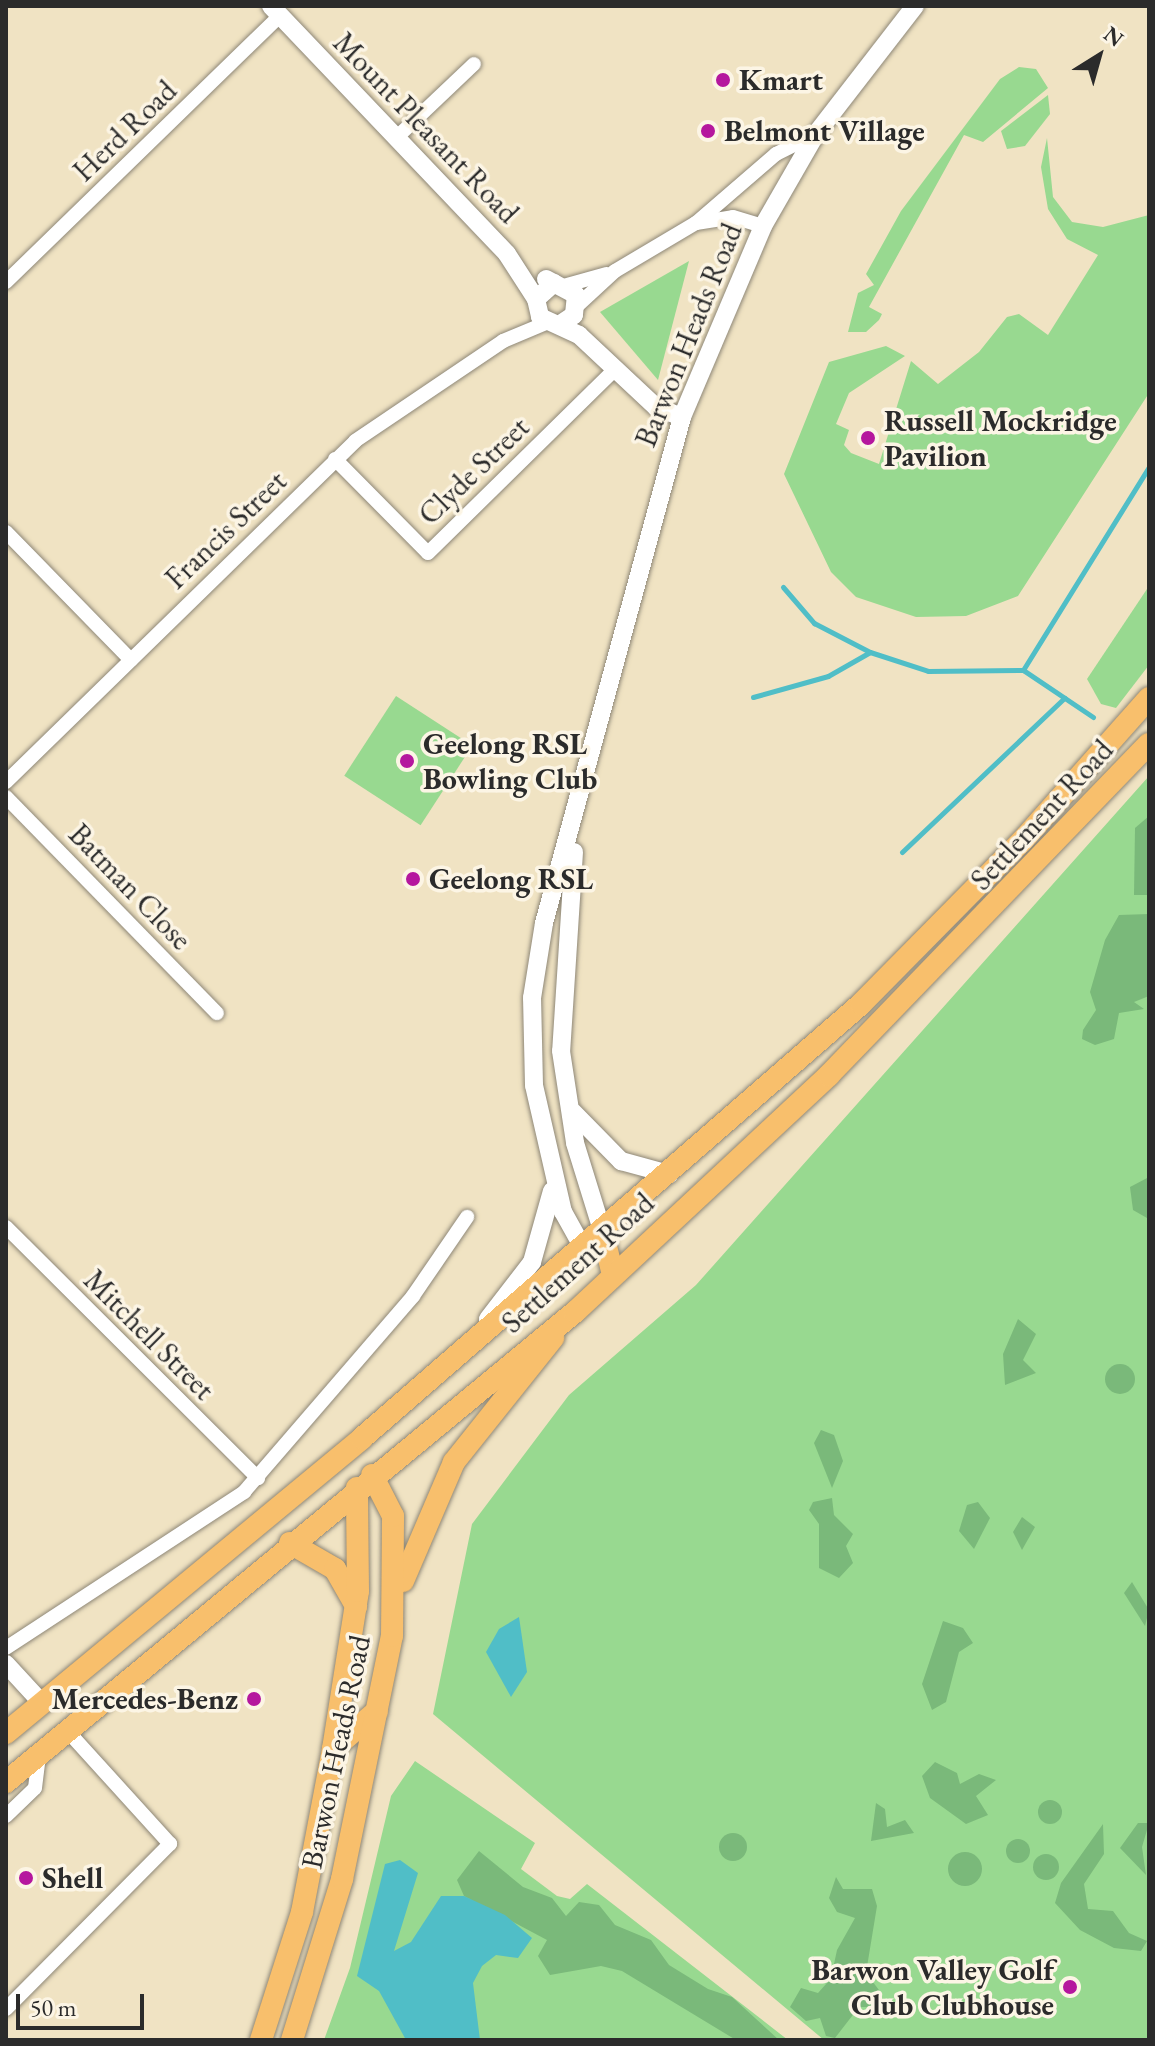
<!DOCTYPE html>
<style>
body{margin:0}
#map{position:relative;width:1155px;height:2046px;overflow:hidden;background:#f0e3c3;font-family:"EB Garamond",serif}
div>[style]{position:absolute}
.green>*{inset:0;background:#98d990;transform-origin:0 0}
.forest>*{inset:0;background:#7ab97a}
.round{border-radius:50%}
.water>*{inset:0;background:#50bec7}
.stream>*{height:5px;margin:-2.5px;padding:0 2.5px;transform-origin:2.5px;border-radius:2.5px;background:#50bec7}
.roads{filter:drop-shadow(0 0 2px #8e8777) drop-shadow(0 0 2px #8e8777)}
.minor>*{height:14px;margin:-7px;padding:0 7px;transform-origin:7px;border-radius:7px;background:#fff}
.tertiary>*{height:18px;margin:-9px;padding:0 9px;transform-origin:9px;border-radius:9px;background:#fff}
.primary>*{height:22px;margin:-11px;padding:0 11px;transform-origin:11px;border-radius:11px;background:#f8bf6c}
.trunk>*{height:22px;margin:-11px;padding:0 11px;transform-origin:11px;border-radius:11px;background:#f8bf6c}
.dots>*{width:22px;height:22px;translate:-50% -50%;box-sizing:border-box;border:4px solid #fcf5e5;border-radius:50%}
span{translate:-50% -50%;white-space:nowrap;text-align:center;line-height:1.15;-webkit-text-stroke:7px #fcf5e5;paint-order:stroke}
.poi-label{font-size:30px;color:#2b2b2b;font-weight:700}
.left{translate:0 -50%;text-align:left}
.right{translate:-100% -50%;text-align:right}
.street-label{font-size:30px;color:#2b2b2b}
.frame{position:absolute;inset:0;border:8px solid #2b2b2b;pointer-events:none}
.north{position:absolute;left:1059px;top:16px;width:80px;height:80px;-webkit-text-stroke:6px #fcf5e5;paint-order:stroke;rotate:37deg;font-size:22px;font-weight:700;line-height:32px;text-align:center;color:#2b2b2b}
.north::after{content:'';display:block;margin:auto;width:28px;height:36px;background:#2b2b2b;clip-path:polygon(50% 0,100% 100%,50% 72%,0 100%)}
.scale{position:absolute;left:16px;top:1994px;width:128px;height:36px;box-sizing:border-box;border:4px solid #2b2b2b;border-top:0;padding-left:10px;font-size:24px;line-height:28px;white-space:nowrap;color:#2b2b2b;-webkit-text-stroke:6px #fcf5e5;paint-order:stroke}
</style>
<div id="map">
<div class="green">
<div style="clip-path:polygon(1019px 67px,1036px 69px,1048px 88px,983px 142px,964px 135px,869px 307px,882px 314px,879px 320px,866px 332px,848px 332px,858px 293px,874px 285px,866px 274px,901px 211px,1000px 79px)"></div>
<div style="clip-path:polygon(1048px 95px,1050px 114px,1025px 146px,1007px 149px,1001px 131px)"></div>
<div style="clip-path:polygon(1047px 138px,1053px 197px,1072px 222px,1103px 227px,1149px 215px,1149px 393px,1018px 596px,966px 616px,916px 617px,856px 597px,831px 572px,784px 474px,829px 362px,886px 346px,905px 356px,849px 393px,836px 424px,849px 430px,844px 445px,851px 453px,879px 464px,911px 361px,938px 384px,979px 352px,1007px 317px,1019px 314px,1048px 335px,1098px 255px,1067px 239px,1048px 209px,1041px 167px)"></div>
<div style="clip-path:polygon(689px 261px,658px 380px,600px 312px)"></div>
<div style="clip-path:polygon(1149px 586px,1149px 665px,1116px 708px,1101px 704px,1087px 679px)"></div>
<div style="left:396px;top:696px;width:91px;height:95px;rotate:33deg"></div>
<div style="clip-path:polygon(1149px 776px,1149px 2040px,824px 2040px,433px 1714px,472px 1524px,569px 1395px,696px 1285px)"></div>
<div style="clip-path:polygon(415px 1761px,535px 1843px,521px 1869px,557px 1896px,570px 1899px,587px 1884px,788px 2040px,324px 2040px,350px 1968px,391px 1796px)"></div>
</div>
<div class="forest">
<div style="clip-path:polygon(1149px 816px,1149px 895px,1134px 895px,1135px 828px)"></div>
<div style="clip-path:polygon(1149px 914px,1149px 996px,1134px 1002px,1144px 1009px,1119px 1013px,1114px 1039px,1095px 1045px,1082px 1039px,1083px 1030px,1096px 1010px,1090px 992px,1105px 940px,1119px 915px)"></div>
<div style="clip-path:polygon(1149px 1177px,1149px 1218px,1147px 1218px,1133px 1210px,1130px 1187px)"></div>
<div style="clip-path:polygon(1018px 1319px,1036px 1334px,1023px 1360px,1036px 1373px,1005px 1385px,1003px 1354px)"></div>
<div class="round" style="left:1105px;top:1364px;width:30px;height:30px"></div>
<div style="clip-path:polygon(821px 1430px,834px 1435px,843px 1461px,832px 1488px,814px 1443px)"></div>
<div style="clip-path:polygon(832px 1498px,834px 1515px,853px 1534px,846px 1546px,853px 1563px,839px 1578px,819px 1568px,819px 1524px,809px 1510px,813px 1502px)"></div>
<div style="clip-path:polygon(978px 1502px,990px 1518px,974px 1549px,959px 1531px,967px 1505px)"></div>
<div style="clip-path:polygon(1022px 1517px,1035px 1527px,1022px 1550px,1013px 1532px)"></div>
<div style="clip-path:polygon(1132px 1582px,1149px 1610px,1145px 1626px,1124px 1593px)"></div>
<div style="clip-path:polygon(943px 1621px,963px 1628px,973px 1643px,959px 1652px,946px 1702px,932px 1710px,922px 1684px)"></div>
<div style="clip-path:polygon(935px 1762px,957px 1773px,960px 1784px,979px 1774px,996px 1780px,976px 1796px,988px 1815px,966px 1824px,930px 1798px,922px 1776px)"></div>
<div class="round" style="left:1038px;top:1800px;width:24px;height:24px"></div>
<div style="clip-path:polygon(876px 1803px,885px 1809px,887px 1827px,905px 1820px,914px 1833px,871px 1841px)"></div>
<div style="clip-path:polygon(1138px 1823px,1149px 1823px,1142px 1847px,1146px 1875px,1120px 1848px)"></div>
<div style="clip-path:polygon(1103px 1824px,1104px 1854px,1084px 1884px,1088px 1909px,1113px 1911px,1129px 1933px,1147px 1941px,1141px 1951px,1114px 1948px,1080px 1930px,1055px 1903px,1061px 1883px)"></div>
<div class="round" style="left:719px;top:1833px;width:28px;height:28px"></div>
<div class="round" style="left:1006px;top:1839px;width:24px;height:24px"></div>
<div style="clip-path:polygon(479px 1851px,523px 1887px,552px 1898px,566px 1916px,579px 1902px,599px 1905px,615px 1925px,651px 1940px,669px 1965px,708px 1989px,732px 1997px,779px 2040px,736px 2040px,622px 1971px,601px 1966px,550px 1975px,538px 1956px,547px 1940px,464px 1896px,457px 1880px)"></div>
<div class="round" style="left:948px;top:1852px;width:34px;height:34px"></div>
<div class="round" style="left:1033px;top:1854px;width:26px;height:26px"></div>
<div style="clip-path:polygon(836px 1877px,843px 1889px,872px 1889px,877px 1906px,866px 1973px,882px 1994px,874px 2007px,859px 2007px,835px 2038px,826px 2036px,820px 2018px,806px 2021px,790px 2007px,801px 1988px,818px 1993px,843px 1965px,834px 1964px,837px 1950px,855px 1918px,837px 1912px,829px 1898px)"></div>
</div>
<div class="water">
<div style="clip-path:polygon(519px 1617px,527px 1672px,511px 1697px,486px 1652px,499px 1629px)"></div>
<div style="clip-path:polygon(400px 1860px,418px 1873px,394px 1951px,411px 1942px,441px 1896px,464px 1896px,505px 1915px,532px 1938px,518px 1958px,496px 1955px,482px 1966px,473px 1983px,480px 2040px,406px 2040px,379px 1991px,357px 1976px,385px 1864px)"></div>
</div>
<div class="stream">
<div style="left:783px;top:587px;width:48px;rotate:49.3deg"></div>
<div style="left:814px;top:623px;width:63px;rotate:27.4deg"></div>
<div style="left:870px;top:652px;width:61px;rotate:18.1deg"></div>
<div style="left:928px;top:671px;width:95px;rotate:-0.6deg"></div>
<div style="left:753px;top:697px;width:78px;rotate:-15.6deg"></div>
<div style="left:828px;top:676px;width:48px;rotate:-29.7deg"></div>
<div style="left:1093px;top:717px;width:84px;rotate:-146.1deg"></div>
<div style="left:1023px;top:670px;width:239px;rotate:-58.2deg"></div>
<div style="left:902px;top:852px;width:224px;rotate:-43.5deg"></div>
</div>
<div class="roads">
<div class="minor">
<div style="left:397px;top:137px;width:106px;rotate:-43.5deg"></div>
<div style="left:696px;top:223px;width:37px;rotate:-9deg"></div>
<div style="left:733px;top:217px;width:31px;rotate:17deg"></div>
<div style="left:6px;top:282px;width:382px;rotate:-44.2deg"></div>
<div style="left:567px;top:285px;width:41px;rotate:-15.4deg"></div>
<div style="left:578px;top:305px;width:50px;rotate:-42.6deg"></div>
<div style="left:615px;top:271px;width:94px;rotate:-30.7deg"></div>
<div style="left:696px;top:223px;width:106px;rotate:-40.8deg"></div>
<div style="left:776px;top:154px;width:45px;rotate:-26.6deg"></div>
<div style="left:335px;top:459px;width:132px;rotate:45.3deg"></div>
<div style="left:428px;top:553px;width:264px;rotate:-44.5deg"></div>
<div style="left:6px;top:532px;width:179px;rotate:45.7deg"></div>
<div style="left:6px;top:782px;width:488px;rotate:-44.3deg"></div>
<div style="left:355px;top:441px;width:179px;rotate:-34deg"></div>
<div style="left:503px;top:341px;width:47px;rotate:-22.7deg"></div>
<div style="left:6px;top:797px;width:302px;rotate:45.7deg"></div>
<div style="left:6px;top:1227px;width:356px;rotate:44.9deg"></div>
<div style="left:6px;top:1648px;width:285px;rotate:-33.2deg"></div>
<div style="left:244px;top:1492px;width:259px;rotate:-49.2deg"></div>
<div style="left:413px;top:1296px;width:96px;rotate:-55.6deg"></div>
<div style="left:6px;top:1816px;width:40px;rotate:-44deg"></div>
<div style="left:35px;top:1788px;width:33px;rotate:-83deg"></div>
<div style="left:6px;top:2009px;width:233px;rotate:-45.2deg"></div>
<div style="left:170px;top:1844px;width:156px;rotate:-132.2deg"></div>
</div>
<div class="tertiary">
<div style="left:271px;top:6px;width:342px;rotate:46.4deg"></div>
<div style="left:507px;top:254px;width:54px;rotate:57.2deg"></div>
<div style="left:546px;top:279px;width:34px;rotate:28deg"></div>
<div style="left:576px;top:295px;width:20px;rotate:96deg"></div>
<div style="left:574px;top:315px;width:18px;rotate:146deg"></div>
<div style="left:554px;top:283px;width:24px;rotate:138deg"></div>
<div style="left:536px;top:299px;width:18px;rotate:77deg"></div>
<div style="left:540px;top:317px;width:43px;rotate:24.8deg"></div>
<div style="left:579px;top:335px;width:105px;rotate:43.1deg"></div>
<div style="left:656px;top:407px;width:28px;rotate:21deg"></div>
<div style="left:574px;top:852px;width:199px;rotate:93.7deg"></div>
<div style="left:561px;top:1051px;width:93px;rotate:81.3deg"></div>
<div style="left:575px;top:1143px;width:91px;rotate:72.8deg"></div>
<div style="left:573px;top:1112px;width:69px;rotate:45.6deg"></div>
<div style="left:621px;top:1161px;width:50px;rotate:15.2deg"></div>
<div style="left:582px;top:1246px;width:39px;rotate:-119deg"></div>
<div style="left:563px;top:1212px;width:130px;rotate:-102.9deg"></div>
<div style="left:534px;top:1085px;width:87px;rotate:-91.3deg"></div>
<div style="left:532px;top:998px;width:76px;rotate:-80.9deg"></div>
<div style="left:544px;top:923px;width:524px;rotate:-74.74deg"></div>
<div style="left:682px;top:417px;width:207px;rotate:-67deg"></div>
<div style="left:763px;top:226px;width:106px;rotate:-60.1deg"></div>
<div style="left:816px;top:134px;width:162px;rotate:-52.3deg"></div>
<div style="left:488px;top:1319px;width:72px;rotate:-52.3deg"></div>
<div style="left:532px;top:1262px;width:74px;rotate:-74.3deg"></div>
<div style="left:6px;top:1664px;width:52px;rotate:47.4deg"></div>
</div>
<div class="primary">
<div style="left:290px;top:1543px;width:52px;rotate:30deg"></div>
<div style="left:335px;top:1569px;width:43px;rotate:60.4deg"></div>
<div style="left:403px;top:1581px;width:129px;rotate:-66.8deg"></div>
<div style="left:454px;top:1462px;width:159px;rotate:-51.4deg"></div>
<div style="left:333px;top:1749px;width:58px;rotate:-40.8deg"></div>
<div style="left:261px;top:2040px;width:134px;rotate:-72.2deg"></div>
<div style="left:302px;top:1912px;width:166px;rotate:-79.2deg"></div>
<div style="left:333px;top:1749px;width:160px;rotate:-81deg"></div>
<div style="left:358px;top:1591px;width:103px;rotate:-90.6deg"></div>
<div style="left:292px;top:2040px;width:169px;rotate:-72.7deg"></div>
<div style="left:342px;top:1879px;width:248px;rotate:-78.4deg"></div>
<div style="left:392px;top:1636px;width:120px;rotate:-89.5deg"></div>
<div style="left:393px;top:1516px;width:46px;rotate:-117.1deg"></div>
</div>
<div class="trunk">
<div style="left:602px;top:1230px;width:46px;rotate:76.3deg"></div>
<div style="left:6px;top:1733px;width:462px;rotate:-39.6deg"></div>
<div style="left:362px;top:1438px;width:661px;rotate:-41.01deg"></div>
<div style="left:861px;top:1004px;width:229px;rotate:-45.4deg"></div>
<div style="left:1022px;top:841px;width:191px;rotate:-48.4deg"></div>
<div style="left:6px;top:1782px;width:738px;rotate:-39.56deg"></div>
<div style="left:575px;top:1312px;width:347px;rotate:-43deg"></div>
<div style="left:829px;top:1075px;width:460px;rotate:-46deg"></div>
</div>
</div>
<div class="dots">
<div style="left:723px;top:80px;background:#b5179e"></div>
<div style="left:708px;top:131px;background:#b5179e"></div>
<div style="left:868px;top:438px;background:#b5179e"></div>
<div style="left:407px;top:761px;background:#b5179e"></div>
<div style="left:413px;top:879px;background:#b5179e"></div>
<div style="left:254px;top:1699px;background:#b5179e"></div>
<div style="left:26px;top:1878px;background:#b5179e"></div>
<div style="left:1070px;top:1987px;background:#b5179e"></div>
</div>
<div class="poi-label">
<span class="left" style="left:739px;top:80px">Kmart</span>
<span class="left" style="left:724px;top:131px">Belmont Village</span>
<span class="left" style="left:884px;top:438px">Russell Mockridge<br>Pavilion</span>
<span class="left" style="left:423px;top:761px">Geelong RSL<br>Bowling Club</span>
<span class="left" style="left:429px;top:879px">Geelong RSL</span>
<span class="right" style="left:238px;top:1699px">Mercedes-Benz</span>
<span class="left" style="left:42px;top:1878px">Shell</span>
<span class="right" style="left:1054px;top:1987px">Barwon Valley Golf<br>Club Clubhouse</span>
</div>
<div class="street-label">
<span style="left:426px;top:128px;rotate:46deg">Mount Pleasant Road</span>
<span style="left:125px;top:131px;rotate:-44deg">Herd Road</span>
<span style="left:689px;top:335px;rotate:-68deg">Barwon Heads Road</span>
<span style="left:474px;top:471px;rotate:-44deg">Clyde Street</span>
<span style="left:226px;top:530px;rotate:-44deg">Francis Street</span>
<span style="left:1042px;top:815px;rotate:-47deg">Settlement Road</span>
<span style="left:130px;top:887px;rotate:46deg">Batman Close</span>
<span style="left:578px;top:1263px;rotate:-42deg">Settlement Road</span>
<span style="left:149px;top:1335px;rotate:45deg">Mitchell Street</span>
<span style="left:336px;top:1752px;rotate:-78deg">Barwon Heads Road</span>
</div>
<div class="frame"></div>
<div class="north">N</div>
<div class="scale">50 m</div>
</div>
